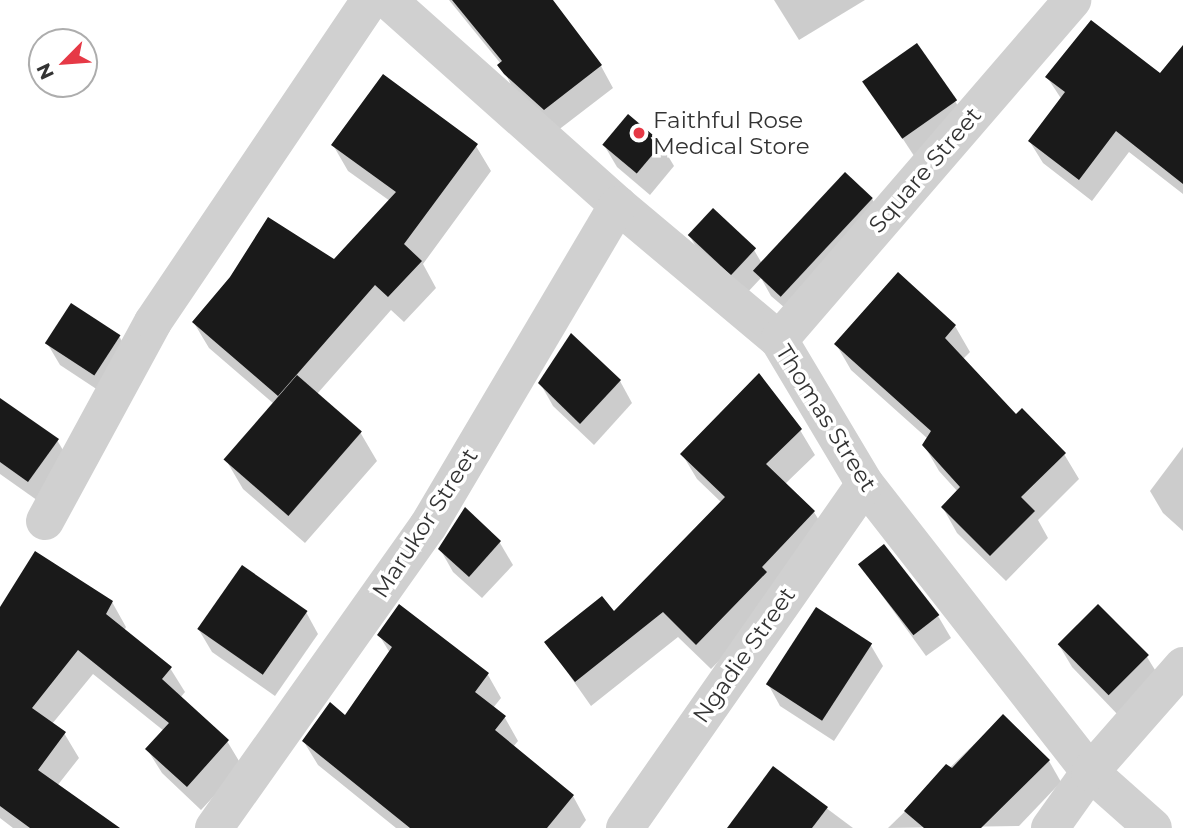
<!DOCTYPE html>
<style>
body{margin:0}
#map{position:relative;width:1183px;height:828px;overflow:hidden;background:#fff;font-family:Montserrat,sans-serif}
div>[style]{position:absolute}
.shadow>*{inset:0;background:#0003}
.building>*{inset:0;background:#1a1a1a;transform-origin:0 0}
.street>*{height:38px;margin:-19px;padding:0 19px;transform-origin:19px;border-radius:19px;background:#d0d0d0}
.dots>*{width:19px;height:19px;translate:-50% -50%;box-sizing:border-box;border:4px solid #fff;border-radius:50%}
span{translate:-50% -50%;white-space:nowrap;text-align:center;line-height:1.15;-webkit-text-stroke:7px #fff;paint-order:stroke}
.poi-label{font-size:23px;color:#333}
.left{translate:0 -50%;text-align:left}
.street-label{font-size:23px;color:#333}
.north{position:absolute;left:28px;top:28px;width:70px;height:70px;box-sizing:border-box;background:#fff;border:2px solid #adadad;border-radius:50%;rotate:245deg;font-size:19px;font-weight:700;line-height:28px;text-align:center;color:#333}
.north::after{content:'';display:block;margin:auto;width:24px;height:32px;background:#e63946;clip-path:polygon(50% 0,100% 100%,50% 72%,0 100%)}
</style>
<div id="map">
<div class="shadow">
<div style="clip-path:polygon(449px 0,526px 0,601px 66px,613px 88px,557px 131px,512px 87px,501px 64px)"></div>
<div style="clip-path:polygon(774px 0,865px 0,799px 40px)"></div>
<div style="clip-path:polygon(1183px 48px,1183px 194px,1129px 152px,1092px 201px,1043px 163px,1030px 142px,1062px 100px,1047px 77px,1160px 75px)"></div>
<div style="clip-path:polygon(865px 81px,955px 101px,968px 123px,918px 162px)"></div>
<div style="clip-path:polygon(661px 144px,674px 166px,650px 195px,617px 167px,604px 145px)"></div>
<div style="clip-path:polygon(333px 145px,476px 146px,491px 171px,423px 264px,436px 288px,404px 322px,391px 310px,317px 394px,360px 432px,377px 461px,305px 543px,243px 489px,226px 460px,274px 404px,209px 348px,194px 323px,335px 261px,390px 201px,348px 171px)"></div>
<div style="clip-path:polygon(871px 197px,884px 219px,799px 320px,771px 296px,761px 278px,746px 294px,702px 257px,689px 235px,754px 250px,764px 267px)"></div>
<div style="clip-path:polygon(955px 326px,970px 352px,963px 359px,1016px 417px,1064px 454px,1079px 479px,1038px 520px,1048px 538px,1006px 581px,957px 533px,943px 508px,958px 492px,939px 471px,924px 445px,928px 439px,851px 370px,836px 344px)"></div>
<div style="clip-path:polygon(119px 336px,132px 358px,107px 396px,60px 365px,47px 343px)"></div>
<div style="clip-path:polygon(620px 381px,632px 403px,594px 445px,553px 406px,540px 383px)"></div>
<div style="clip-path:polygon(0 400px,57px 440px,70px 462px,41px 503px,0 474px)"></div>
<div style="clip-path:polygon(800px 430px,815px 455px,785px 484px,814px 512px,829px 537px,781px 598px,711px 669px,678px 637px,591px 706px,546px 642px,613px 614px,722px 503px,697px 479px,682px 454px)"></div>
<div style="clip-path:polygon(1183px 447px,1183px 531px,1163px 513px,1150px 491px)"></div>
<div style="clip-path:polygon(465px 510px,500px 543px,513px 565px,482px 598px,453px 572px,440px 549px)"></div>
<div style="clip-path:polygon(860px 565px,938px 616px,951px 638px,926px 656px)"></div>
<div style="clip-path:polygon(112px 602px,126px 627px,124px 631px,170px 668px,185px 692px,180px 698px,227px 741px,242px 766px,201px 810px,162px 773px,147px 749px,164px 731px,93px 674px,52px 724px,64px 733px,79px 758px,57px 786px,110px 828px,13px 828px,0 818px,0 611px)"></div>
<div style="clip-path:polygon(1098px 606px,1147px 657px,1160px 678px,1120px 717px,1072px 667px,1059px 645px)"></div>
<div style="clip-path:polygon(306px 612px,318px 634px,275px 696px,212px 652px,199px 630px)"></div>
<div style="clip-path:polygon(379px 635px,488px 675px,501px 698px,493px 708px,505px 718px,518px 741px,513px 747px,573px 796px,586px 820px,580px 828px,396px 828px,318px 765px,304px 742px,345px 717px,390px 653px)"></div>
<div style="clip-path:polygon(870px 644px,883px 666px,834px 741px,780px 706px,768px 684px)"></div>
<div style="clip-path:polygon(1003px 716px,1049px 761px,1061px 782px,1019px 826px,888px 828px)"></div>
<div style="clip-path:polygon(774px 769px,853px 828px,730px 828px)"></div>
</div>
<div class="building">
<div style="clip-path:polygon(452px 0,553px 0,602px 65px,544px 110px,504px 74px,497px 65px,502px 61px)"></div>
<div style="clip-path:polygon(1091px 20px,1160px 73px,1183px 45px,1183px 184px,1116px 131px,1079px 180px,1028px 141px,1065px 92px,1045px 77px)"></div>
<div style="left:917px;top:43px;width:70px;height:67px;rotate:55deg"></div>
<div style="clip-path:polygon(383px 74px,478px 144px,404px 244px,422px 261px,388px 297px,375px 285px,278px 396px,192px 322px,230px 277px,268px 217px,334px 259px,396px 192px,331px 145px)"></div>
<div style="left:628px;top:114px;width:45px;height:40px;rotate:40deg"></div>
<div style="left:845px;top:172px;width:38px;height:135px;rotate:43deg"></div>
<div style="left:713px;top:208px;width:59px;height:37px;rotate:43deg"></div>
<div style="clip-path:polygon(898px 272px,956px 325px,945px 338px,1016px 414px,1022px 408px,1066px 453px,1021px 497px,1035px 511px,990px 556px,941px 507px,960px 487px,922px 445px,931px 431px,834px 344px)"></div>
<div style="left:71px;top:303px;width:59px;height:48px;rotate:33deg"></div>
<div style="clip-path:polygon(571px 333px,621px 380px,580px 424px,538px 383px)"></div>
<div style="clip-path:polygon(759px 373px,802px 429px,766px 464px,815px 511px,762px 567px,767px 572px,696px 645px,663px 612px,575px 682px,544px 642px,602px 596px,614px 611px,725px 497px,680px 454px)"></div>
<div style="left:297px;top:375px;width:86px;height:112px;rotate:41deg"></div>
<div style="clip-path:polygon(0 398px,59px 439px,28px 482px,0 462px)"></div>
<div style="clip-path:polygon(465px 507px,501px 541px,469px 577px,438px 549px)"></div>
<div style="left:884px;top:544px;width:90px;height:33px;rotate:52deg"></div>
<div style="clip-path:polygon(35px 551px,113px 601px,106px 614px,172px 667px,162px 679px,229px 740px,187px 787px,145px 749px,169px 723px,78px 650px,32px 708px,66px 732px,38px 770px,120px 828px,30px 828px,0 806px,0 607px)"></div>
<div style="left:242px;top:565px;width:80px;height:78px;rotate:35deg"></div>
<div style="clip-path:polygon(399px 604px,489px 673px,475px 692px,506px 716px,495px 730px,574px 795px,547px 828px,410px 828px,302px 741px,330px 702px,345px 715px,392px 647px,377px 635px)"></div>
<div style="left:1098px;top:604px;width:72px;height:57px;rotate:45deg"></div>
<div style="left:816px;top:607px;width:67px;height:92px;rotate:33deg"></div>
<div style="clip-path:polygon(1003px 714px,1050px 760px,981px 828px,924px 828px,904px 811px,946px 764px,952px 768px)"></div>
<div style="clip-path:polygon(773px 766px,828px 807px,812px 828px,727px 828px)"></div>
</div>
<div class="street">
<div style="left:388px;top:0;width:308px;rotate:41.7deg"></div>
<div style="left:618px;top:205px;width:210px;rotate:40deg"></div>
<div style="left:779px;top:340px;width:168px;rotate:59.2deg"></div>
<div style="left:865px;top:484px;width:365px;rotate:52deg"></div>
<div style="left:1090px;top:772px;width:84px;rotate:41.6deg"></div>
<div style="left:779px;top:340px;width:449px;rotate:-49.2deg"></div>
<div style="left:45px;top:521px;width:226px;rotate:-61.5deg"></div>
<div style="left:153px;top:322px;width:388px;rotate:-56deg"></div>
<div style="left:214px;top:828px;width:370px;rotate:-54.7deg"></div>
<div style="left:428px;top:526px;width:373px;rotate:-59.4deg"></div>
<div style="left:625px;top:828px;width:419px;rotate:-55.1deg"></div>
<div style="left:1050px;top:828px;width:69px;rotate:-54.5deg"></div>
<div style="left:1090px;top:772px;width:141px;rotate:-48.7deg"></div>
</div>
<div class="dots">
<div style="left:639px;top:133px;background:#e63946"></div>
</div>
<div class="poi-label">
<span class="left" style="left:653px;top:133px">Faithful Rose<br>Medical Store</span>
</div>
<div class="street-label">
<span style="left:925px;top:170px;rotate:-49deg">Square Street</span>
<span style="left:826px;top:418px;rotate:58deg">Thomas Street</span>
<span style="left:425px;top:523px;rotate:-57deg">Marukor Street</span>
<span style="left:744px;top:655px;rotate:-55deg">Ngadie Street</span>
</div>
<div class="north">N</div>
</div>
